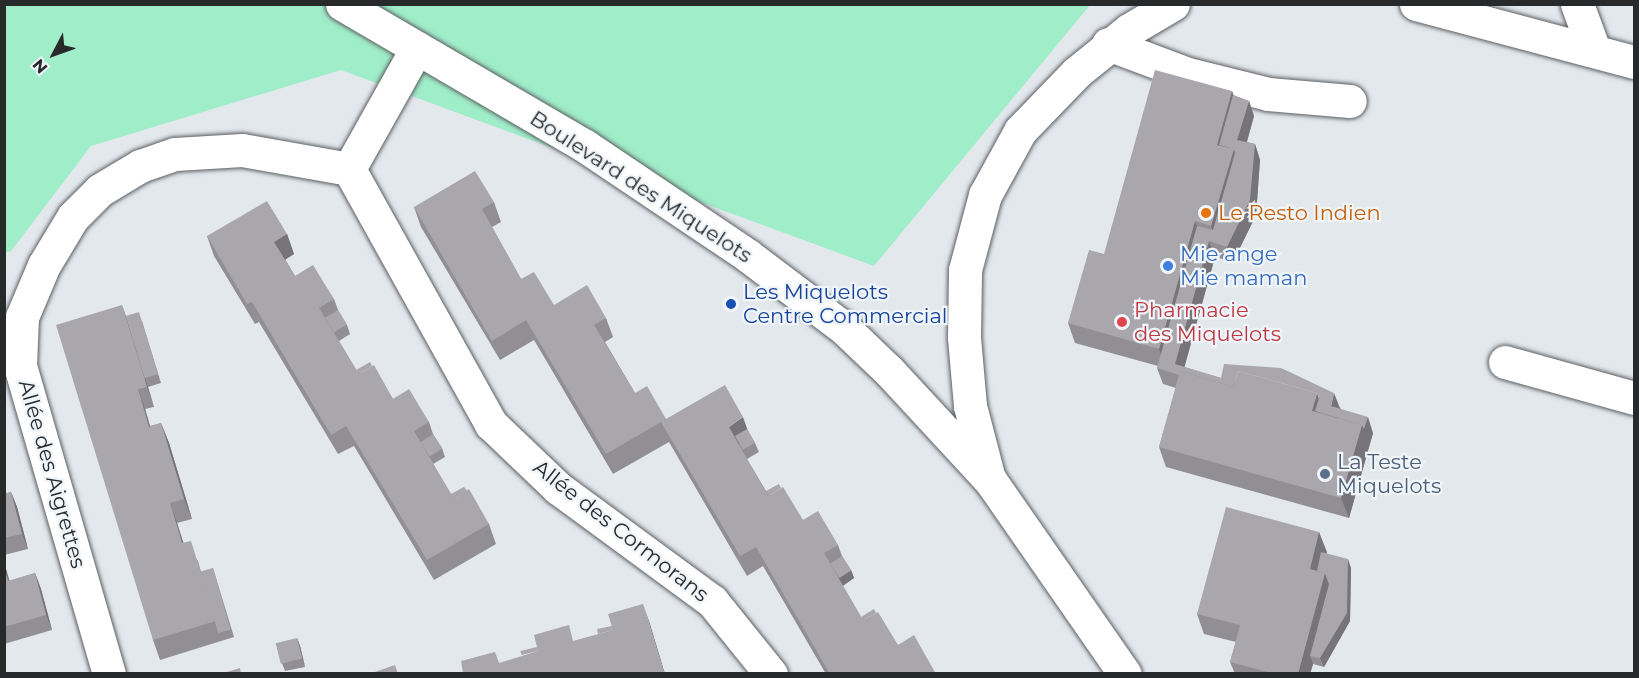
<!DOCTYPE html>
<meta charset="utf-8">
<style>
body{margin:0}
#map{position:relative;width:1639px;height:678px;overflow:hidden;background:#e3e8ed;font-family:Montserrat,sans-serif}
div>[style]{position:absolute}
.green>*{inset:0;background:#a0edc9}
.roads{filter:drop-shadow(0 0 2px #5c6064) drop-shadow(0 0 2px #5c6064)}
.minor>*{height:33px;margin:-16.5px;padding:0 16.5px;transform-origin:16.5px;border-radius:16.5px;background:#fff}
.major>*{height:33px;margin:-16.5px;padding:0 16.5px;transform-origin:16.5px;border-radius:16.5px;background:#fff}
.wall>*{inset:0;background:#918f94}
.shaded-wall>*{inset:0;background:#767478}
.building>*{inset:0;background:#a9a6ac;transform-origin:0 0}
.dots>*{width:16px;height:16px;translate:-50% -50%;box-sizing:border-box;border:3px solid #f0f5fa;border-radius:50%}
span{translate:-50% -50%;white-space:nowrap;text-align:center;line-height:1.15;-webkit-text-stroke:4.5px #f0f5fa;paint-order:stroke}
.street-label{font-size:21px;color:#27292a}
.food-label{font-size:21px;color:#c56008}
.left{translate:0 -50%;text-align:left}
.shop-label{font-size:21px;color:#366cbe}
.transit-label{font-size:21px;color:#164399}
.health-label{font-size:21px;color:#be3a42}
.service-label{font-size:21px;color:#4e5e75}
.frame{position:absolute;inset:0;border:6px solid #27292a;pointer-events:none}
.north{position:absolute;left:24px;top:24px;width:60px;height:60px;-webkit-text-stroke:4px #f0f5fa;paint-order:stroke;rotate:229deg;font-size:16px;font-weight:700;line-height:24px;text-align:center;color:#27292a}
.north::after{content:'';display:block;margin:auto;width:21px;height:27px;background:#27292a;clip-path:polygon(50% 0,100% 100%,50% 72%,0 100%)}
</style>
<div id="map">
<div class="green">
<div style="clip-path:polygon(5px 5px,1090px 5px,874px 266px,341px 70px,91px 146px,11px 251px,5px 253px)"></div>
</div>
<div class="roads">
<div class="minor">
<div style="left:1577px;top:4px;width:49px;rotate:69.7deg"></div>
<div style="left:1108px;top:44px;width:85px;rotate:20.6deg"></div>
<div style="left:1188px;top:74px;width:82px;rotate:14deg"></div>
<div style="left:1268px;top:94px;width:82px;rotate:4.9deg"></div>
<div style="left:349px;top:169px;width:292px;rotate:60.9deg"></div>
<div style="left:491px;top:424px;width:93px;rotate:43.7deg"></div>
<div style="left:558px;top:488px;width:191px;rotate:36.3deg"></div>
<div style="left:712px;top:601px;width:94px;rotate:51.1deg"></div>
<div style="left:1505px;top:362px;width:134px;rotate:15.6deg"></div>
<div style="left:109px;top:674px;width:321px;rotate:-106.1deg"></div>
<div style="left:20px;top:366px;width:49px;rotate:-87.7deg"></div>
<div style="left:22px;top:317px;width:56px;rotate:-67.1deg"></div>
<div style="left:44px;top:265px;width:56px;rotate:-58.9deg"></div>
<div style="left:73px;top:217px;width:38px;rotate:-45deg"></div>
<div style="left:100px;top:190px;width:47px;rotate:-31deg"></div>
<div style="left:140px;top:166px;width:37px;rotate:-19deg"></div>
<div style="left:175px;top:154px;width:67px;rotate:-3.4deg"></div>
<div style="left:242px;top:150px;width:109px;rotate:10.1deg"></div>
<div style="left:349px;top:169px;width:139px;rotate:-60.7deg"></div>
</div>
<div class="major">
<div style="left:342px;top:4px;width:281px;rotate:30.3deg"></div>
<div style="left:585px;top:146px;width:195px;rotate:33.9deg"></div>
<div style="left:747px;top:255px;width:121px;rotate:37deg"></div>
<div style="left:844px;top:328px;width:62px;rotate:43.7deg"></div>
<div style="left:889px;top:371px;width:149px;rotate:47.2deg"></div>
<div style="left:990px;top:480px;width:236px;rotate:55.2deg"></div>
<div style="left:1416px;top:4px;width:226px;rotate:14.9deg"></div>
<div style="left:989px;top:479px;width:75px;rotate:-104.6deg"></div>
<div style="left:970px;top:406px;width:69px;rotate:-95deg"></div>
<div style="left:964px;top:337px;width:67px;rotate:-89.1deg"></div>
<div style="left:965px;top:270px;width:78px;rotate:-75.1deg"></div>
<div style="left:985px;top:195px;width:73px;rotate:-61.3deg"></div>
<div style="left:1020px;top:131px;width:82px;rotate:-46deg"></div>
<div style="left:1077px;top:72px;width:67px;rotate:-38.9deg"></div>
<div style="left:1129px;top:30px;width:51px;rotate:-30.6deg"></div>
</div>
</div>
<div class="wall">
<div style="clip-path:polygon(1232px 91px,1233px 95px,1249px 101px,1254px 116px,1247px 142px,1255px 144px,1260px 160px,1256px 215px,1233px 262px,1215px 257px,1184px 367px,1221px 378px,1340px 408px,1373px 433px,1349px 518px,1166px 467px,1159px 447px,1176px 388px,1163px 384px,1157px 368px,1158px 366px,1075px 343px,1068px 323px,1104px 254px)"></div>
<div style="clip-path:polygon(494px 202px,501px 222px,492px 227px,521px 279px,554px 305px,606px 318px,613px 337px,605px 342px,635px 393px,666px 419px,747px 429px,755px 443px,759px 452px,747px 459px,766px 491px,803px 520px,838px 545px,842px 556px,851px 570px,854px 578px,843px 586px,861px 617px,936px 674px,826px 674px,763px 566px,747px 576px,669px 442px,613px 474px,534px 340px,500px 360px,421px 227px,414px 207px)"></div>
<div style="clip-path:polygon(287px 234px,294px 254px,285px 259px,295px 276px,334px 299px,338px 310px,347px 325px,350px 334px,339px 341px,356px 370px,393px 399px,429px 422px,433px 434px,442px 448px,445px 457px,433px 464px,451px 494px,489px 524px,496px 544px,434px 580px,354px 446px,338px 454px,259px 322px,255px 324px,214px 256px,207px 236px)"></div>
<div style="clip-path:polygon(122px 305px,126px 317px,142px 321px,161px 383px,148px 387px,154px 407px,145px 409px,150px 426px,161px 423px,169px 443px,192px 519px,177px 523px,183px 543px,198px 561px,203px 579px,213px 568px,234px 637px,160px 660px,153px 640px)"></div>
<div style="clip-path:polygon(11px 492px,17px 507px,28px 549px,4px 555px,4px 494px)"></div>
<div style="clip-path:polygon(1319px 532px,1326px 554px,1351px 568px,1350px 621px,1324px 667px,1313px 664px,1310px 674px,1235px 674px,1230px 662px,1236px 642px,1204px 634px,1197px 614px)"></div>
<div style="clip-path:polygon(4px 562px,9px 581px,35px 573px,41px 589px,52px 630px,4px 644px)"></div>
<div style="clip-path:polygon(297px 638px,300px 646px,305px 667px,285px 671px,282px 663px)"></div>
</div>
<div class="shaded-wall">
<div style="clip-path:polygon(1232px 91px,1239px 111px,1228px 152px,1217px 145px)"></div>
<div style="clip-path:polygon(1249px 101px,1254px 116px,1243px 155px,1237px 140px)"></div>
<div style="clip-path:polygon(1255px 144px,1260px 160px,1256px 215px,1233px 262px,1227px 247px)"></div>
<div style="clip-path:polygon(1234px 149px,1241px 169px,1218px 244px,1211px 226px)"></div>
<div style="clip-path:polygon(1195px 221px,1203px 241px,1167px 368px,1159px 349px)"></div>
<div style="clip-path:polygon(287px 234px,294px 254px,282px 262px,274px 242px)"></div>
<div style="clip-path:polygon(1209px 241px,1215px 257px,1182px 376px,1175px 364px)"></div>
<div style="clip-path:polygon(122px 305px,129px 325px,154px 407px,147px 387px)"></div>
<div style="clip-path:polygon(138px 389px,145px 409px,156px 447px,149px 427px)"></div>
<div style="clip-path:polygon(1317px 393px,1324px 413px,1312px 411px)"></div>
<div style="clip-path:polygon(1334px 393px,1340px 408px,1336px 422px,1331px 406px)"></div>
<div style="clip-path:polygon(743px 417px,750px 437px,737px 446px,729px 427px)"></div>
<div style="clip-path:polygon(1368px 417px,1373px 433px,1349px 518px,1341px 498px,1362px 425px)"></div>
<div style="clip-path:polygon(161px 423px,169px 443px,192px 519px,184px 499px)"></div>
<div style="clip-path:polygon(11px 492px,17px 507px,28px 549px,22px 534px)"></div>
<div style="clip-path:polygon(170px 503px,177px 523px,190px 563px,182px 543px)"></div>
<div style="clip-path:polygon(1319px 532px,1327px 552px,1319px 581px,1310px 569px)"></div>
<div style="clip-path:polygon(1348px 559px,1351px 568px,1350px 621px,1324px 667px,1320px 658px)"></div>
<div style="clip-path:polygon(4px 562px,14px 596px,4px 568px)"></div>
<div style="clip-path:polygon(851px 570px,854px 578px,839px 588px,836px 579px)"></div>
<div style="clip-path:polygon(35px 573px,41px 589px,52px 630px,46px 615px)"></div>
<div style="clip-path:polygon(1325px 573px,1332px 593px,1310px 656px,1313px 664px,1310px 674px,1298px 674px)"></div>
<div style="clip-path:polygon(643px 604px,650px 624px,665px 674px,664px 673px)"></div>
<div style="clip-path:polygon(297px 638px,300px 646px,305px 667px,302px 658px)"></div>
</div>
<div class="building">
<div style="clip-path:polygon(1155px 70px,1232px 91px,1217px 145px,1234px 149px,1211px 226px,1195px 221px,1159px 349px,1068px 323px,1089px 250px,1104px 254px)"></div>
<div style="clip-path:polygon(1233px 95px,1249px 101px,1237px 140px,1255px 144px,1250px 200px,1227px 247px,1209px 241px,1175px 364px,1221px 378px,1224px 364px,1281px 368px,1334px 393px,1331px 406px,1368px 417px,1364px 429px,1362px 425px,1315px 411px,1319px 398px,1317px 393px,1238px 371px,1233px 387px,1180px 371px,1179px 375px,1157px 368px,1197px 226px,1213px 230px,1235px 153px,1234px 149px,1219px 145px)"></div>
<div style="clip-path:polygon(475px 171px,494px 202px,482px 209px,521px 279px,534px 272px,554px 305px,587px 285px,606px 318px,594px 325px,635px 393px,647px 386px,666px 419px,725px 385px,743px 417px,729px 427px,768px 496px,783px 487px,803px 520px,818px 511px,838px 545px,824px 553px,863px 620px,878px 612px,898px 645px,914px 635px,936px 674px,851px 674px,850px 672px,847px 674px,830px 674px,756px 547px,740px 556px,661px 422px,606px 454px,526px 320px,492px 341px,414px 207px)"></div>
<div style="clip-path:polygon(267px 201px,287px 234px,274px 242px,295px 276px,313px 265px,334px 299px,319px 308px,359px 374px,374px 365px,393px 399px,409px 389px,429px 422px,414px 431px,454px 499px,469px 489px,489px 524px,427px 560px,346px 426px,331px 435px,252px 302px,247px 304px,207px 236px)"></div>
<div style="clip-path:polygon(122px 305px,147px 387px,138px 389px,149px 427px,161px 423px,184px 499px,170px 503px,182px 543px,191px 541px,216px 621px,153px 640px,56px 325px)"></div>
<div style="left:338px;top:310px;width:17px;height:15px;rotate:59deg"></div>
<div style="left:139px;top:312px;width:65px;height:14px;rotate:73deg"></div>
<div style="clip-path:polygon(370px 362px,372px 366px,359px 374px,356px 370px)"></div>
<div style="clip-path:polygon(1180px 371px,1233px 387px,1238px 371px,1317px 393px,1312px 411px,1362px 425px,1341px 498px,1159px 447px)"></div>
<div style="left:747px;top:429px;width:16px;height:14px;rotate:60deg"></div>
<div style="left:433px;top:434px;width:17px;height:15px;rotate:57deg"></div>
<div style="clip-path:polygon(779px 484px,781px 488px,768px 496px,766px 491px)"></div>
<div style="clip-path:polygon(464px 487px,467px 491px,454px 499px,451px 494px)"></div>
<div style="clip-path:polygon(11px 492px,22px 534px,4px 538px,4px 494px)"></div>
<div style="clip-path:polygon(1226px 507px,1319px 532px,1310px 569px,1325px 573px,1298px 674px,1275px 674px,1230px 662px,1240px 625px,1197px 614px)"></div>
<div style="clip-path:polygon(1321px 552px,1348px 559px,1347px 613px,1320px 658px,1310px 656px,1329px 584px,1325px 573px,1317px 571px)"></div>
<div style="left:842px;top:556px;width:17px;height:14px;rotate:57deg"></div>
<div style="clip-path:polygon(4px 568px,8px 581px,35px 573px,46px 615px,4px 627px)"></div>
<div style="left:213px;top:568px;width:64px;height:13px;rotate:74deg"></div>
<div style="clip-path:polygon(643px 604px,664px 673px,462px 674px,463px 673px,461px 661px,495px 652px,499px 663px,538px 651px,534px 635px,569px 625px,573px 641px,613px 630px,608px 614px)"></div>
<div style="clip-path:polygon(874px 609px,876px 613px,863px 620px,861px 617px)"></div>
<div style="clip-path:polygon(612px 626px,613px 630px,598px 634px,597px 629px)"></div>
<div style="left:297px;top:638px;width:21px;height:22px;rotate:76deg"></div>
<div style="left:537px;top:647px;width:4px;height:17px;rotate:76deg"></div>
<div style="clip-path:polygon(395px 665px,398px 674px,372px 674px,372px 673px)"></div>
<div style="clip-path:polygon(240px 668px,241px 674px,220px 674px)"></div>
</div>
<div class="dots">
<div style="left:1206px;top:213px;background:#e8710a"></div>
<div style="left:1168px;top:266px;background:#3f7fe0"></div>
<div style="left:731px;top:304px;background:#1a4fb4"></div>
<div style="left:1122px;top:322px;background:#e0444e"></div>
<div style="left:1325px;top:474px;background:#5c6f8a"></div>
</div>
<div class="street-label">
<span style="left:641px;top:187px;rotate:33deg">Boulevard des Miquelots</span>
<span style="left:52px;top:474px;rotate:74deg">Allée des Aigrettes</span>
<span style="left:621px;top:531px;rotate:38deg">Allée des Cormorans</span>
</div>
<div class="food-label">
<span class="left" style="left:1218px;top:213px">Le Resto Indien</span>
</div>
<div class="shop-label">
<span class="left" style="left:1180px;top:266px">Mie ange<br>Mie maman</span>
</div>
<div class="transit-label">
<span class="left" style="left:743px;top:304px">Les Miquelots<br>Centre Commercial</span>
</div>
<div class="health-label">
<span class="left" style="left:1134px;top:322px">Pharmacie<br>des Miquelots</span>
</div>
<div class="service-label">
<span class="left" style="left:1337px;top:474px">La Teste<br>Miquelots</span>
</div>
<div class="frame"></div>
<div class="north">N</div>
</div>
